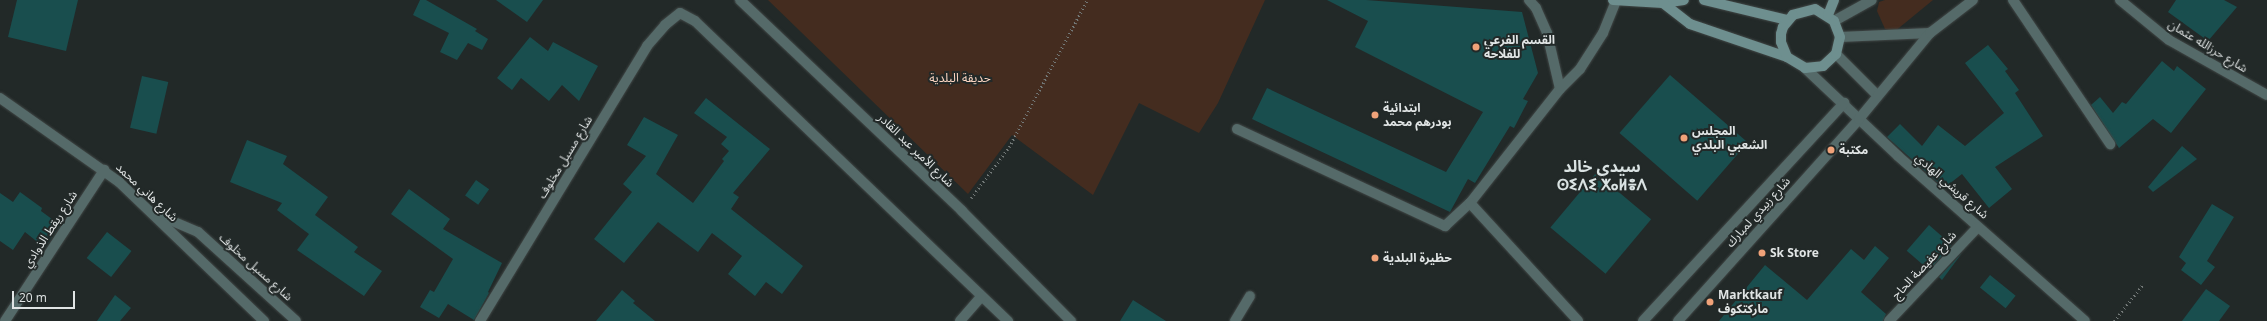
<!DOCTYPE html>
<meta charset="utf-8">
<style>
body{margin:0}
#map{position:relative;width:2267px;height:321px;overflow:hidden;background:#222928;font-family:"Open Sans","Noto Sans Arabic","Noto Sans Tifinagh",sans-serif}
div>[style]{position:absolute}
.green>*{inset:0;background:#442c1f}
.building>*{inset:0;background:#194e4e;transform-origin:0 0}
.path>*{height:2.5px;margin-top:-1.25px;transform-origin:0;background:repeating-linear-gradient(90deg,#737978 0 1px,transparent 0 4px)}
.roads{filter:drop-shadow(0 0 1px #414746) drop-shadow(0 0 1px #414746)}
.minor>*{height:10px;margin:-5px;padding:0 5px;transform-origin:5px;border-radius:5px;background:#556a69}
.tertiary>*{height:10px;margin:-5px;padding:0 5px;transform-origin:5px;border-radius:5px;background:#556a69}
.secondary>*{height:10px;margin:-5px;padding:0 5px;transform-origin:5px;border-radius:5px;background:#6e8f8f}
.dots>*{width:11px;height:11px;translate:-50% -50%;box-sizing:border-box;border:2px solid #222928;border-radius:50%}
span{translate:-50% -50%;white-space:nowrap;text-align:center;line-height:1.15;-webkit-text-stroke:4px #222928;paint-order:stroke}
.poi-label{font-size:12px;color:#e1e5e5;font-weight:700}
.left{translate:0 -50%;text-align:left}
.street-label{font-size:12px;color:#e1e5e5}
.park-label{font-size:12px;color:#fed7c3}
.district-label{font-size:16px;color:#dae3e3;font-weight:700}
.scale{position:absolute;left:12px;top:291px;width:63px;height:18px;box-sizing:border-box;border:2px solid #e1e5e5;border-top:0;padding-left:5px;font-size:12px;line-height:14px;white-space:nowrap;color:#e1e5e5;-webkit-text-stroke:3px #222928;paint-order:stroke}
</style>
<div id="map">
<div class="green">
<div style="clip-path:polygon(768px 0,1265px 0,1218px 103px,1199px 133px,1139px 103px,1093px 195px,1012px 135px,968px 194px)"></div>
<div style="clip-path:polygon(1885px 0,1933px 0,1894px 32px,1885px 29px,1877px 11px,1879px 2px)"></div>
</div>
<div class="building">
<div style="clip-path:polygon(17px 0,78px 0,66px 51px,8px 37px)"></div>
<div style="clip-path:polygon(420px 0,426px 0,477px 29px,475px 31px,488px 39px,482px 50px,468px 43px,457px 60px,440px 52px,449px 33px,413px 15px)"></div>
<div style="clip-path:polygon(496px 0,543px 0,527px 22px)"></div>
<div style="clip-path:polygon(1327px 0,1366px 0,1522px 12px,1538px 73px,1523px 99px,1528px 101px,1514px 128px,1510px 126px,1475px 183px,1468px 179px,1450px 212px,1252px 119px,1267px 88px,1446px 172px,1483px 112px,1355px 47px,1368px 21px)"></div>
<div style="clip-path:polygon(2176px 0,2224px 0,2237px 7px,2208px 41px,2168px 12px)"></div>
<div style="clip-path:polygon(530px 37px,548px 51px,553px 42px,598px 66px,579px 101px,562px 85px,549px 101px,521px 78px,512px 90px,497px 78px)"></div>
<div style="clip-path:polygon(1988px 45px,2008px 69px,2005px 71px,2019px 90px,2015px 93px,2043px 136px,1995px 167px,2012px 189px,1989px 208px,1962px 174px,1944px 188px,1887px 137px,1900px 124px,1922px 146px,1938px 125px,1965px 146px,2004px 113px,1965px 63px)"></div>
<div style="clip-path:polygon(2162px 61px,2174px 71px,2177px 66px,2206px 89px,2171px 133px,2153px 119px,2119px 148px,2091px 105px,2100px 97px,2113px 113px,2122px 102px,2126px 104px)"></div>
<div style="left:1670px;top:75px;width:103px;height:77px;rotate:41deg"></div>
<div style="left:142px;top:76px;width:27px;height:53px;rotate:13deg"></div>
<div style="clip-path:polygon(706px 98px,770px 149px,733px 193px,739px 197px,731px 209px,803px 266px,782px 294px,766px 282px,755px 296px,728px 274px,742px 256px,712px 233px,698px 252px,658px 222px,624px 263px,594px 239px,632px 192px,623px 184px,646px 156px,627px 145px,644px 117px,678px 135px,656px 174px,693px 203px,724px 161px,722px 159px,729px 151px,721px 144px,727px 137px,694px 113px)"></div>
<div style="clip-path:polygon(247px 140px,287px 156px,283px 164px,328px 197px,315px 215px,358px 247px,354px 252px,382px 271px,364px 296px,297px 250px,309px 234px,277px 210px,282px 203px,230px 182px)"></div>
<div style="clip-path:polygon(2182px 146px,2197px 159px,2153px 192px,2148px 187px)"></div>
<div style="left:1596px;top:173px;width:72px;height:71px;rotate:40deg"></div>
<div style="left:476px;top:180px;width:16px;height:19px;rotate:35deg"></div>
<div style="clip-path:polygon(409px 189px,450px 219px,443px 229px,502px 263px,488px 292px,489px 293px,474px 320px,448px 304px,439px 318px,420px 307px,430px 290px,434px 292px,453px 259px,391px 214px)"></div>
<div style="clip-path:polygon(20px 192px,42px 208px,41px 211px,60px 225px,45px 248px,25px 232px,13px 250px,0 241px,0 193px,13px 202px)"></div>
<div style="clip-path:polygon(2212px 204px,2234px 217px,2207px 261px,2215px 267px,2201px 285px,2181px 270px,2186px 263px,2179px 257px)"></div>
<div style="left:1929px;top:225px;width:30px;height:34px;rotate:41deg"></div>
<div style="left:107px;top:232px;width:31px;height:33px;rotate:38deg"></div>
<div style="clip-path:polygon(1875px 246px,1889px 258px,1861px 292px,1886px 314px,1883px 321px,1719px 321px,1765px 265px,1807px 300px,1851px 249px,1864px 260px)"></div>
<div style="clip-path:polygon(1962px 253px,1942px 280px,1939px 277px)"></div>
<div style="left:1990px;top:275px;width:33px;height:16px;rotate:39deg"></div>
<div style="clip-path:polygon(2206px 289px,2230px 306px,2219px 321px,2182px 321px)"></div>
<div style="clip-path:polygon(622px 290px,635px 301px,633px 303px,655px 321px,596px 321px)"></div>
<div style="clip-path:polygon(115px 295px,131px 308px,120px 321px,97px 321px)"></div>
<div style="clip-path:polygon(1133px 300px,1166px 321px,1120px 321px)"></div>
</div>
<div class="path">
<div style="left:971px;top:198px;width:64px;rotate:-53.3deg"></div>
<div style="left:1009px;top:147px;width:166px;rotate:-62deg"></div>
<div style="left:2114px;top:321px;width:48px;rotate:-51.7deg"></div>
</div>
<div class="roads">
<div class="minor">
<div style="left:740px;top:0;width:306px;rotate:43.5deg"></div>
<div style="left:962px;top:211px;width:155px;rotate:45.3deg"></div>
<div style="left:1529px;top:0;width:11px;rotate:49deg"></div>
<div style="left:1536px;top:8px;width:27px;rotate:66deg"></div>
<div style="left:1547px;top:33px;width:57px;rotate:76.9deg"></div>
<div style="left:2013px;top:0;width:174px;rotate:56deg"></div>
<div style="left:2120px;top:0;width:63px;rotate:39.2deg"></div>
<div style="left:2169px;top:40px;width:112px;rotate:29.3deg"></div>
<div style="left:1834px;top:21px;width:43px;rotate:-28.9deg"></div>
<div style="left:1840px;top:37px;width:90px;rotate:-2.5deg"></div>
<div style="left:1836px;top:54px;width:59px;rotate:45deg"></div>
<div style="left:1805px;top:68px;width:128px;rotate:43.4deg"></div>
<div style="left:1898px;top:156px;width:249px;rotate:41.4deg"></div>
<div style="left:1237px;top:129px;width:230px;rotate:25deg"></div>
<div style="left:1445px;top:226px;width:34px;rotate:-43deg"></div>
<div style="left:1470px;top:203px;width:145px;rotate:-51.7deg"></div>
<div style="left:1560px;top:89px;width:28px;rotate:-45deg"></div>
<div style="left:1580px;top:69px;width:43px;rotate:-57.4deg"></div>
<div style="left:1603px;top:33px;width:35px;rotate:-68deg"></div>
<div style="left:1470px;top:203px;width:160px;rotate:47.5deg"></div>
<div style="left:151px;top:212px;width:51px;rotate:23.1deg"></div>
<div style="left:198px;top:232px;width:132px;rotate:42.2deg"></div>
<div style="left:5px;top:321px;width:181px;rotate:-56.7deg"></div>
<div style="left:480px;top:321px;width:322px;rotate:-58.7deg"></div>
<div style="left:647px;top:46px;width:28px;rotate:-49deg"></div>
<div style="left:665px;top:25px;width:19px;rotate:-39deg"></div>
<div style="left:680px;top:13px;width:17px;rotate:28deg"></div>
<div style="left:695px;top:21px;width:434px;rotate:43.8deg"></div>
<div style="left:960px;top:321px;width:32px;rotate:-49deg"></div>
<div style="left:1235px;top:321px;width:29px;rotate:-59deg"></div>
<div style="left:1643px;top:321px;width:297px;rotate:-47.3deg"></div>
<div style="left:1678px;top:321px;width:271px;rotate:-48.1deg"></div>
<div style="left:1859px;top:119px;width:112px;rotate:-50.5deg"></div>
<div style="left:1930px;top:33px;width:54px;rotate:-37.5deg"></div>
<div style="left:1889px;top:321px;width:129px;rotate:-46.6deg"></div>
</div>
<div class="tertiary">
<div style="left:0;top:98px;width:146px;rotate:35.2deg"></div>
<div style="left:119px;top:182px;width:201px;rotate:43.8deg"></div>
</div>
<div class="secondary">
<div style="left:1613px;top:0;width:50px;rotate:3.4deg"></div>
<div style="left:1663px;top:3px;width:21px;rotate:-8deg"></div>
<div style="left:1704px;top:0;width:85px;rotate:13.5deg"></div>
<div style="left:1663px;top:3px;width:34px;rotate:38deg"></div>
<div style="left:1690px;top:24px;width:102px;rotate:18.8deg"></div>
<div style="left:1787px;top:57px;width:21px;rotate:31deg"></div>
<div style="left:1805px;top:68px;width:18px;rotate:-6deg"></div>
<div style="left:1823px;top:66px;width:18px;rotate:-43deg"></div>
<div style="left:1836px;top:54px;width:17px;rotate:-77deg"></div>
<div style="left:1840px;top:37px;width:17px;rotate:-111deg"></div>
<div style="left:1834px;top:21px;width:22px;rotate:-148deg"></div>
<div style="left:1815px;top:9px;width:23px;rotate:165deg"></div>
<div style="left:1793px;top:15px;width:16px;rotate:130deg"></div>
<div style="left:1783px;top:27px;width:7px;rotate:106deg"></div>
<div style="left:1781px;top:34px;width:8px;rotate:90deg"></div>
<div style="left:1781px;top:42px;width:16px;rotate:68deg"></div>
<div style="left:1828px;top:15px;width:16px;rotate:-68deg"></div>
</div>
</div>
<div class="dots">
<div style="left:1476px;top:47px;background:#f0a279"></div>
<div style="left:1375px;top:115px;background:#f0a279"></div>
<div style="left:1684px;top:138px;background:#f0a279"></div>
<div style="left:1831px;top:150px;background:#f0a279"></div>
<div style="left:1762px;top:253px;background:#f0a279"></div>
<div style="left:1375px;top:258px;background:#f0a279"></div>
<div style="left:1710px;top:302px;background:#f0a279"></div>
</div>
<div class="poi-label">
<span class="left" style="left:1484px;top:47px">القسم الفرعي<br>للفلاحة</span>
<span class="left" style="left:1383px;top:115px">ابتدائية<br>بودرهم محمد</span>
<span class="left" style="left:1692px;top:138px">المجلس<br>الشعبي البلدي</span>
<span class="left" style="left:1839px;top:150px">مكتبة</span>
<span class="left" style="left:1770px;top:253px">Sk Store</span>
<span class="left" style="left:1383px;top:258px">حظيرة البلدية</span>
<span class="left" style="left:1718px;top:302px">Marktkauf<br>ماركتكوف</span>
</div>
<div class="street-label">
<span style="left:2208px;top:46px;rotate:31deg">شارع حرزالله عثمان</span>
<span style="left:916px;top:150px;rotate:44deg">شارع الأمير عبد القادر</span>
<span style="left:565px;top:157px;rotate:-59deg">شارع مسبل مخلوف</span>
<span style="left:1952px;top:186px;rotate:41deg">شارع قريشي الهادي</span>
<span style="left:147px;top:192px;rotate:43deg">شارع هاني محمد</span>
<span style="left:1758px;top:212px;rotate:-48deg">شارع زبيدي لمبارك</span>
<span style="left:50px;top:229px;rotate:-57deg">شارع ريقط الذوادي</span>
<span style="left:1924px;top:265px;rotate:-47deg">شارع عفيصة الحاج</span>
<span style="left:256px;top:267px;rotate:42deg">شارع مسبل مخلوف</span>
</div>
<div class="park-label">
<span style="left:960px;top:78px">حديقة البلدية</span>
</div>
<div class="district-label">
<span style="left:1602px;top:175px">سيدي خالد<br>ⵙⵉⴷⵉ ⵅⴰⵍⴻⴷ</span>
</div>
<div class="scale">20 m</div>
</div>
